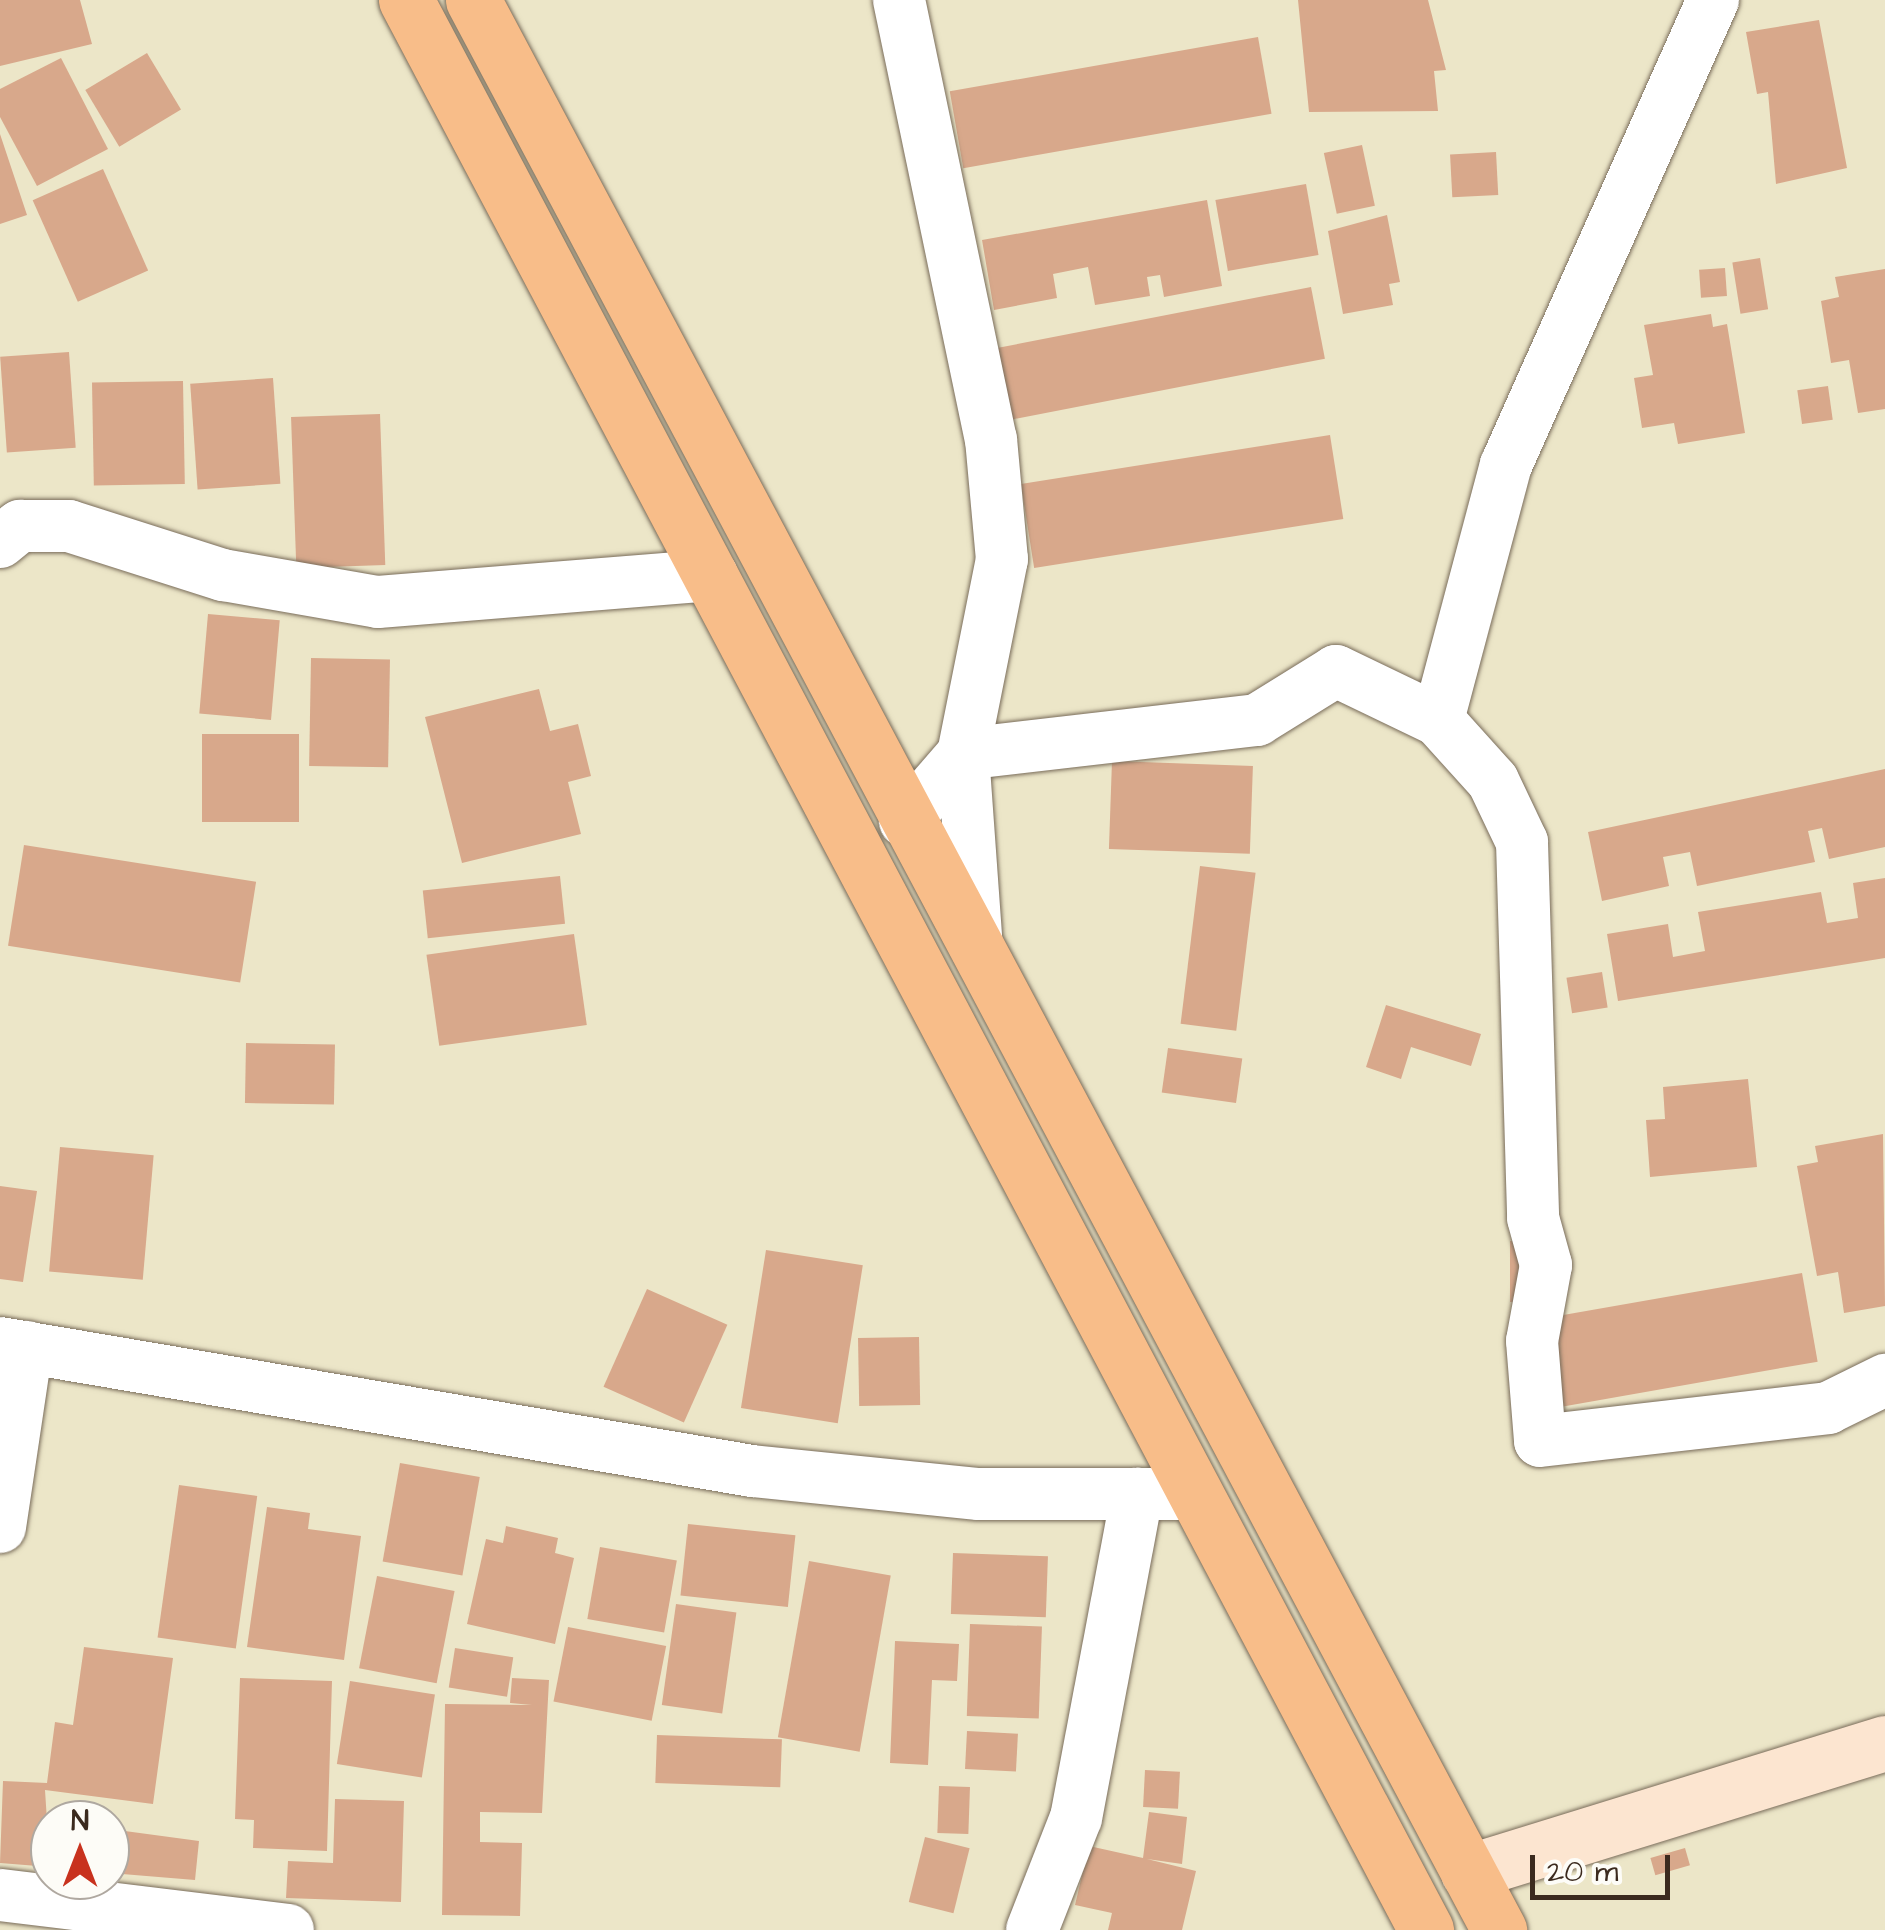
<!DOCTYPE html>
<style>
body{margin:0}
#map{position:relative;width:1885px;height:1930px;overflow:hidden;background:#ece6c8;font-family:"Architects Daughter",sans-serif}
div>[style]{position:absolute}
.building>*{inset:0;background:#d8a88b;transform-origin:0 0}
.roads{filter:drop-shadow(0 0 2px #796c5a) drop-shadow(0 0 2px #796c5a)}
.street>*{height:52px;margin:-26px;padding:0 26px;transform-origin:26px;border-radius:26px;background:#fff}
.secondary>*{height:55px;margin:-27.5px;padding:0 27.5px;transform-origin:27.5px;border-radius:27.5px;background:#fce5d0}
.primary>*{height:55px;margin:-27.5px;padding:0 27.5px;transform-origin:27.5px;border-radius:27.5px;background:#f8bd89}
span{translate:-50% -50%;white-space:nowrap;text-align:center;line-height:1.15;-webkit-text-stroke:10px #fdfcf7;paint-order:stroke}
.north{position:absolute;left:30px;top:1800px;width:100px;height:100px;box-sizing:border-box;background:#fdfcf7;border:2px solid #afa8a0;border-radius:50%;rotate:0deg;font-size:28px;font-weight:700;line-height:40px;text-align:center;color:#3b2a1e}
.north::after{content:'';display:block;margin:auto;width:35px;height:45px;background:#c8321e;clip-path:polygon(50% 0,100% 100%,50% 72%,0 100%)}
.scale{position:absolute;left:1530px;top:1855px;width:140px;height:45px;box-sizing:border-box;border:5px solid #3b2a1e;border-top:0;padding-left:12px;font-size:30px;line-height:35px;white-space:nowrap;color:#3b2a1e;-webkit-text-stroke:8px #fdfcf7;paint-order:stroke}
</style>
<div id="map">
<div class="building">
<div style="clip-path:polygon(0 0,80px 0,92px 44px,0 66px)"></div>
<div style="clip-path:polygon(1298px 0,1428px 0,1446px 70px,1434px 71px,1438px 111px,1309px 112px)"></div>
<div style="clip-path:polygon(1819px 20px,1847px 168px,1776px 184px,1768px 92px,1757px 94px,1746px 32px)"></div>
<div style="left:1258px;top:37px;width:78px;height:313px;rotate:80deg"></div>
<div style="left:147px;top:53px;width:66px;height:72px;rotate:59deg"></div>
<div style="clip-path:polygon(61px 58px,108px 149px,37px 186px,0 117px,0 89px)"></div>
<div style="clip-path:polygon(0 134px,27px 215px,0 224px)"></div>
<div style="left:1362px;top:145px;width:62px;height:39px;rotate:78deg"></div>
<div style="left:1496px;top:152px;width:43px;height:46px;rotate:87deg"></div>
<div style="left:103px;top:169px;width:111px;height:77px;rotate:66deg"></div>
<div style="left:1306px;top:184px;width:72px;height:92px;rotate:80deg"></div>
<div style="clip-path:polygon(1207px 200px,1222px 286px,1164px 297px,1160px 275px,1147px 277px,1150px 296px,1095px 305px,1088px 267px,1053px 274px,1057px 298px,994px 310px,982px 240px)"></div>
<div style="clip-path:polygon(1387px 215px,1400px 282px,1389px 284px,1393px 305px,1343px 314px,1328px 231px)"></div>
<div style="left:1760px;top:258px;width:52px;height:28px;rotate:81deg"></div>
<div style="left:1725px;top:268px;width:28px;height:26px;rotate:86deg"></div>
<div style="clip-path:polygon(1885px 269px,1885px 409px,1858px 413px,1849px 360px,1831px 363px,1821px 301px,1839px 297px,1835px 277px)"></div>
<div style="left:1311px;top:287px;width:73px;height:325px;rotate:79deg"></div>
<div style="clip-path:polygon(1711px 314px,1713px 327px,1727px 324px,1745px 433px,1678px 444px,1674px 423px,1642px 428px,1634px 378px,1653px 375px,1644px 325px)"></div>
<div style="left:69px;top:352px;width:96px;height:69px;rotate:86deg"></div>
<div style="left:273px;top:378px;width:106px;height:83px;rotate:86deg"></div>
<div style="left:183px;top:381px;width:103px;height:91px;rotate:89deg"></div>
<div style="left:1828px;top:386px;width:34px;height:31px;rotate:82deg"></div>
<div style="left:380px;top:414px;width:151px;height:89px;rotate:88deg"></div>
<div style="left:1330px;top:435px;width:85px;height:313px;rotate:81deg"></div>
<div style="left:208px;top:614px;width:72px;height:100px;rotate:5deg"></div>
<div style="left:311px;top:658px;width:79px;height:108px;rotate:1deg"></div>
<div style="clip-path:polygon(539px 689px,550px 731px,578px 724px,591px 776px,568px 782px,581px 834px,462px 863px,425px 717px)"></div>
<div style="left:202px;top:734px;width:97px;height:88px"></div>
<div style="left:1112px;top:761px;width:141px;height:88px;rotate:2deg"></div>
<div style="clip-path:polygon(1885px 769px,1885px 847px,1829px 859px,1822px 828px,1808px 831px,1815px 862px,1697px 886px,1690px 852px,1663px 857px,1669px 886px,1602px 901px,1588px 832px)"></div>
<div style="left:24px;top:845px;width:235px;height:102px;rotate:9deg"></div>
<div style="left:1200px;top:866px;width:56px;height:159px;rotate:7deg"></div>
<div style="left:560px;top:876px;width:48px;height:138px;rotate:84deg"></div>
<div style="clip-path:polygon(1885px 878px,1885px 958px,1618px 1001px,1607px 934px,1668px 924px,1673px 957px,1705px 951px,1698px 912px,1821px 892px,1827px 923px,1858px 918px,1853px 883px)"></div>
<div style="left:574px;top:934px;width:92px;height:149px;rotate:82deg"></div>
<div style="left:1602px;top:972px;width:36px;height:36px;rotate:81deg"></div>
<div style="clip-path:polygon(1386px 1005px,1481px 1034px,1471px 1066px,1411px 1047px,1401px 1079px,1366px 1067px)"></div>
<div style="left:246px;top:1043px;width:89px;height:60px;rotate:1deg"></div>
<div style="left:1168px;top:1048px;width:75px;height:45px;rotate:8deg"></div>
<div style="clip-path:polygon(1748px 1079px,1757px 1167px,1650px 1177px,1646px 1120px,1665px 1119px,1663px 1087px)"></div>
<div style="clip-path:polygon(1883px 1134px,1885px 1306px,1844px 1313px,1838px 1272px,1817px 1276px,1797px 1166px,1818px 1162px,1815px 1146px)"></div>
<div style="left:60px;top:1147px;width:94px;height:125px;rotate:5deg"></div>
<div style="clip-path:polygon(0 1186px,37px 1191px,23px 1282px,0 1279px)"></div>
<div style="left:1510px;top:1241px;width:24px;height:61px"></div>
<div style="left:766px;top:1250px;width:98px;height:160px;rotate:9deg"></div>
<div style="left:1802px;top:1273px;width:90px;height:267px;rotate:80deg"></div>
<div style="left:647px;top:1289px;width:88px;height:107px;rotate:24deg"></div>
<div style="left:919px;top:1337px;width:68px;height:61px;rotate:89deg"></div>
<div style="left:400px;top:1463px;width:81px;height:100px;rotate:10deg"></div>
<div style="left:179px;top:1485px;width:79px;height:154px;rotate:8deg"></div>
<div style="clip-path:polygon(267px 1507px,310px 1513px,308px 1529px,361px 1536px,344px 1660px,247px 1647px)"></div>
<div style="left:688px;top:1524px;width:108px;height:72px;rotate:6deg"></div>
<div style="clip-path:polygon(506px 1526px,558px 1538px,555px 1553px,574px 1558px,555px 1644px,467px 1624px,486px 1539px,503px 1543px)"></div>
<div style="left:600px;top:1547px;width:78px;height:73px;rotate:10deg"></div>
<div style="left:953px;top:1553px;width:95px;height:61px;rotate:2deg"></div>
<div style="left:809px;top:1561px;width:83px;height:179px;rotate:10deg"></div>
<div style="left:377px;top:1576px;width:79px;height:94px;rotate:11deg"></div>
<div style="left:676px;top:1604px;width:61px;height:102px;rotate:8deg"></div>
<div style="left:970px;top:1624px;width:72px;height:92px;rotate:2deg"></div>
<div style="left:568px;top:1627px;width:100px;height:76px;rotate:11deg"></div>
<div style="clip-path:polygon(895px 1641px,959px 1644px,957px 1681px,932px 1680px,928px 1765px,890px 1763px)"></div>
<div style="clip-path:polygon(84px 1647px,173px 1658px,153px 1804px,45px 1790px,50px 1867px,0 1863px,3px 1781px,47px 1783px,55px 1722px,73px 1725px)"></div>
<div style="left:455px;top:1648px;width:59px;height:40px;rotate:9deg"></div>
<div style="clip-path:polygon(240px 1678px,332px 1681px,327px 1851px,253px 1848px,254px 1820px,235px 1819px)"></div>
<div style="clip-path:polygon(512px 1678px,549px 1680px,542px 1813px,480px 1812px,480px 1842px,522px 1843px,520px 1916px,442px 1915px,445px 1704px,532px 1705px,510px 1703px)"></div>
<div style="left:350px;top:1681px;width:86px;height:84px;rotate:9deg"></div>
<div style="left:967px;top:1731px;width:51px;height:38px;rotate:3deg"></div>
<div style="left:657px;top:1735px;width:125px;height:48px;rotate:2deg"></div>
<div style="left:1145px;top:1770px;width:35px;height:37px;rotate:3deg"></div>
<div style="left:939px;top:1786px;width:31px;height:47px;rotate:2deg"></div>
<div style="clip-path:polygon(335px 1799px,404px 1801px,401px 1902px,286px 1898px,288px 1861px,333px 1863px)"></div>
<div style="clip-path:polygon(1149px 1812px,1187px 1817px,1182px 1864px,1147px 1859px,1196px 1871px,1182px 1930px,1108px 1930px,1112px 1913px,1075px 1905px,1089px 1846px,1143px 1858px)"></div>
<div style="clip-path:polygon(110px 1829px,199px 1841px,195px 1880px,110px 1873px)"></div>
<div style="left:925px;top:1837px;width:46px;height:67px;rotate:14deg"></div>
<div style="left:1685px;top:1848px;width:18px;height:36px;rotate:74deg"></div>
</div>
<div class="roads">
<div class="street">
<div style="left:899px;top:0;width:449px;rotate:78.2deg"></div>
<div style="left:991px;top:439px;width:121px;rotate:84.8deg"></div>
<div style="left:1002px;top:559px;width:199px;rotate:101.3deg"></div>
<div style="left:963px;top:754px;width:196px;rotate:85.9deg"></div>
<div style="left:0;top:542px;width:26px;rotate:-39deg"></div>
<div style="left:20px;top:526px;width:49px"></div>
<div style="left:69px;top:526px;width:162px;rotate:17.7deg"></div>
<div style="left:223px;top:575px;width:157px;rotate:9.9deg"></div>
<div style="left:378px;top:602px;width:335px;rotate:-4.6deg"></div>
<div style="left:1438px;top:720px;width:82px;rotate:48deg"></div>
<div style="left:1493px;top:781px;width:68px;rotate:64.6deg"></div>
<div style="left:1522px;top:842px;width:376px;rotate:88.3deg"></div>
<div style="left:1533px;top:1218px;width:49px;rotate:74.5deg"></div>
<div style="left:1546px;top:1265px;width:77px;rotate:100.4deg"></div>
<div style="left:1532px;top:1341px;width:100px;rotate:85.4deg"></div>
<div style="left:1540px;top:1441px;width:290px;rotate:-6.5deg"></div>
<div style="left:1828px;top:1408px;width:64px;rotate:-26.2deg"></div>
<div style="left:905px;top:821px;width:89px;rotate:-49.1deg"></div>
<div style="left:963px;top:754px;width:296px;rotate:-6.6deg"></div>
<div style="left:1257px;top:720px;width:93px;rotate:-31.8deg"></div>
<div style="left:1336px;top:671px;width:113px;rotate:25.7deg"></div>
<div style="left:1438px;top:720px;width:264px;rotate:-75.1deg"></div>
<div style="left:1506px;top:465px;width:509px;rotate:-66deg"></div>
<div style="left:0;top:1343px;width:763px;rotate:9.66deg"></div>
<div style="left:752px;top:1471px;width:228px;rotate:5.8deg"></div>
<div style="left:979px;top:1494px;width:217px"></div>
<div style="left:0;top:1527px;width:182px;rotate:-81.5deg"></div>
<div style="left:0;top:1895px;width:290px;rotate:6.9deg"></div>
<div style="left:1032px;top:1930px;width:120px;rotate:-68.6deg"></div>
<div style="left:1076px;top:1818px;width:330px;rotate:-79.3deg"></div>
</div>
<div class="secondary">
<div style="left:1468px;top:1872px;width:436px;rotate:-17.2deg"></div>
</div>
<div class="primary">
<div style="left:406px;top:0;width:2183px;rotate:62.14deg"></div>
<div style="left:473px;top:0;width:2186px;rotate:62deg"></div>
</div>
</div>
<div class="north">N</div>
<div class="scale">20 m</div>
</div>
